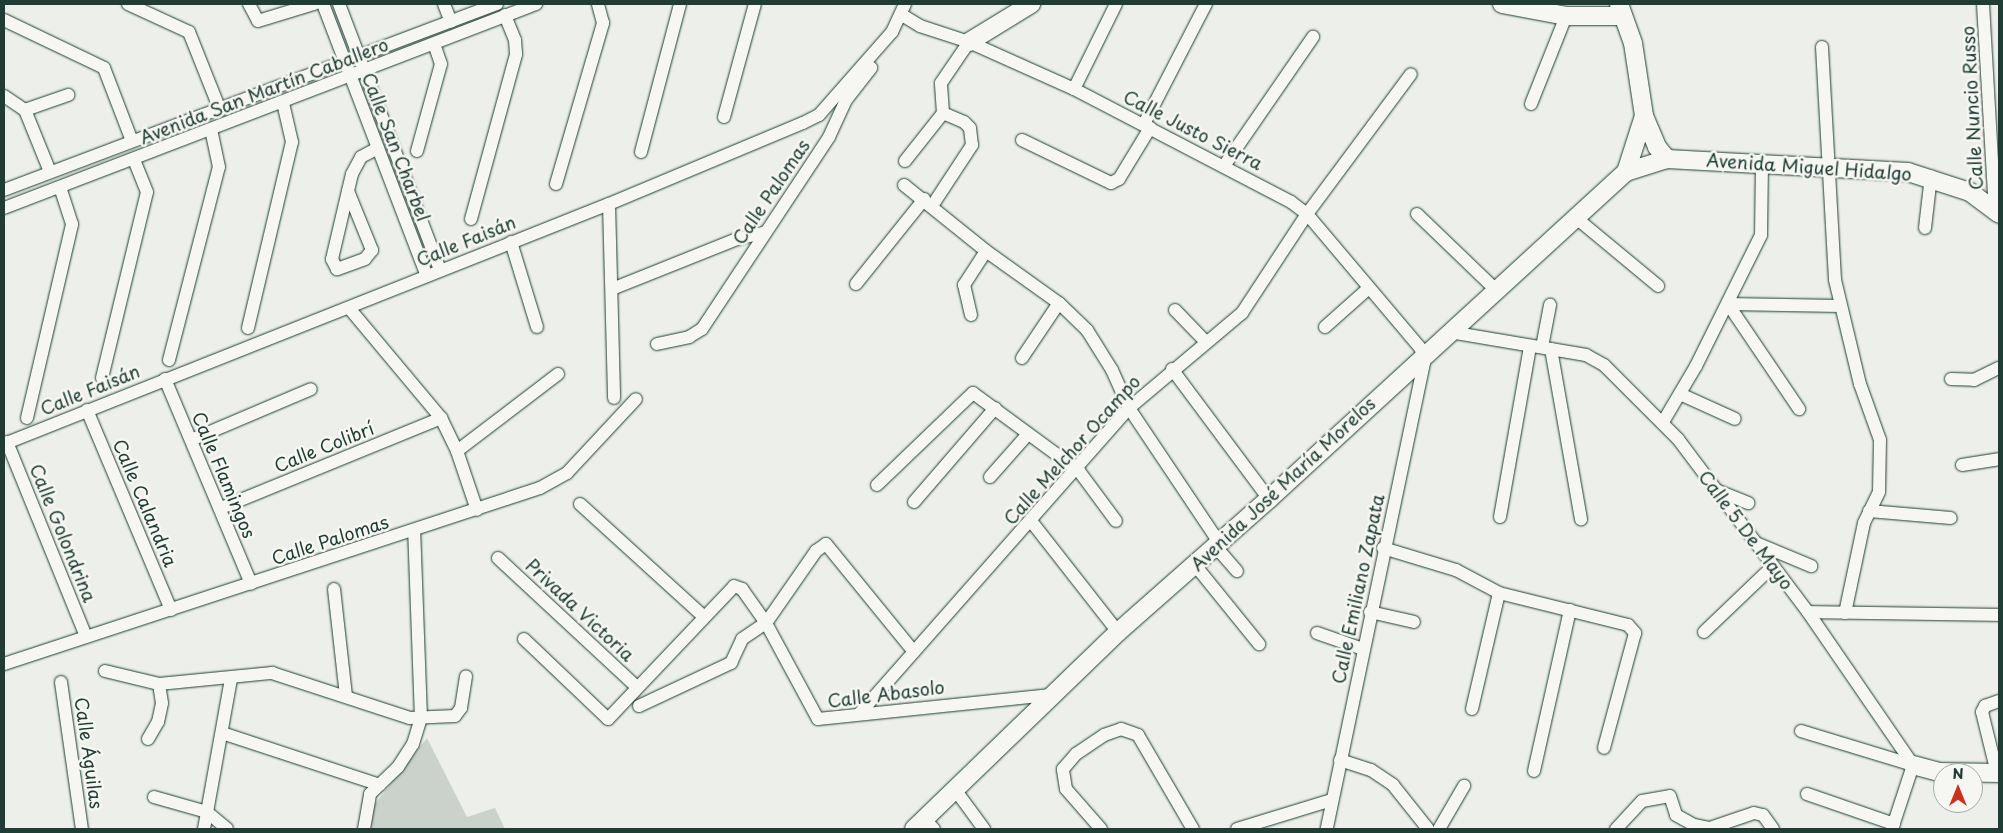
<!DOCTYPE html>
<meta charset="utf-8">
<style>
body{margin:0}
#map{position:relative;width:2003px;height:833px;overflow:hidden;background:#edefea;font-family:"Playpen Sans",sans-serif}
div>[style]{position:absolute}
.green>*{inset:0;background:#cbd2cc}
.roads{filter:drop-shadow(0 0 1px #1f3d34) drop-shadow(0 0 1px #1f3d34)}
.street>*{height:12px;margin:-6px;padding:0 6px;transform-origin:6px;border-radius:6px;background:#f6f6f2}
.secondary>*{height:18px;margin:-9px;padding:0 9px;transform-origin:9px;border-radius:9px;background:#f6f6f2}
span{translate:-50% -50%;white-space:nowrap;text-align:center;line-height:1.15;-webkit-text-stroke:5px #f6f6f2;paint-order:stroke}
.street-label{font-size:18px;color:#1f3d34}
.frame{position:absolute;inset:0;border:5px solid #1f3d34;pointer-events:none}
.north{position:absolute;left:1933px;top:763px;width:50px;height:50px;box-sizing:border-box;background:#f6f6f2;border:1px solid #a0aca6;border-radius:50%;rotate:0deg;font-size:14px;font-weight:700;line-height:20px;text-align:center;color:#1f3d34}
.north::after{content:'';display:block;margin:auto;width:18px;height:22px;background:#c8321e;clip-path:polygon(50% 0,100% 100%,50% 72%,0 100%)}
</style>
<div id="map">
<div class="green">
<div style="clip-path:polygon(427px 738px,467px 817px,495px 808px,505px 829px,371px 829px,374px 805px)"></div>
</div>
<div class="roads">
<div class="street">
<div style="left:128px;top:4px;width:67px;rotate:24.7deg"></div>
<div style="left:189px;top:32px;width:84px;rotate:68.3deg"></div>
<div style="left:249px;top:4px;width:19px;rotate:62deg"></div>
<div style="left:258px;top:21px;width:59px;rotate:-16.9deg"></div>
<div style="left:323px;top:4px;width:291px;rotate:69.1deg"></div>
<div style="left:339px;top:4px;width:285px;rotate:69.2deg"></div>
<div style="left:444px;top:4px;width:19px;rotate:69deg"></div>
<div style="left:1983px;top:4px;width:207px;rotate:86.7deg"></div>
<div style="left:902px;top:15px;width:21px;rotate:31deg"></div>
<div style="left:920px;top:26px;width:52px;rotate:18.1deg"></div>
<div style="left:969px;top:42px;width:115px;rotate:24.1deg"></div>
<div style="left:1074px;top:89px;width:245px;rotate:27.5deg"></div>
<div style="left:1291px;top:202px;width:20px;rotate:37deg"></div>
<div style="left:1307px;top:214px;width:177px;rotate:49.8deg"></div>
<div style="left:1421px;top:349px;width:14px;rotate:78deg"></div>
<div style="left:1424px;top:363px;width:476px;rotate:101.8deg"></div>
<div style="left:4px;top:20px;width:111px;rotate:25.6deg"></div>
<div style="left:104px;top:68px;width:78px;rotate:69deg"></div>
<div style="left:1822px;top:47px;width:233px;rotate:86.8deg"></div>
<div style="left:1835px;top:280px;width:107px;rotate:76.5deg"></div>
<div style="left:1860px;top:384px;width:59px;rotate:70.3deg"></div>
<div style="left:1880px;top:440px;width:52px;rotate:91.1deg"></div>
<div style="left:1879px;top:492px;width:34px;rotate:116deg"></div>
<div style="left:1864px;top:523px;width:92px;rotate:101.9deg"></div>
<div style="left:1074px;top:89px;width:95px;rotate:-63.7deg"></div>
<div style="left:4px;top:96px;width:25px;rotate:34deg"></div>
<div style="left:25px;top:110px;width:67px;rotate:68deg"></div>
<div style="left:1531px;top:104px;width:95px;rotate:-68.3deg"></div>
<div style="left:25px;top:110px;width:46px;rotate:-19.2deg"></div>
<div style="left:724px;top:117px;width:117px;rotate:-74.7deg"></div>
<div style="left:1144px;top:124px;width:135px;rotate:-62.7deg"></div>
<div style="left:1022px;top:140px;width:99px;rotate:25.8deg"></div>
<div style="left:1111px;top:183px;width:9px;rotate:-27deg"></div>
<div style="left:1119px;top:179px;width:60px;rotate:-58.7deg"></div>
<div style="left:417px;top:151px;width:90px;rotate:-74.6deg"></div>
<div style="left:441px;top:64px;width:21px;rotate:-109deg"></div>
<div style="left:641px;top:152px;width:153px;rotate:-75.2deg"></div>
<div style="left:905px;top:161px;width:61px;rotate:-51.6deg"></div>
<div style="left:943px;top:113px;width:30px;rotate:-94deg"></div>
<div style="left:941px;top:83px;width:50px;rotate:-55.7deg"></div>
<div style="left:1224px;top:166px;width:157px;rotate:-55.4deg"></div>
<div style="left:556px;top:184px;width:168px;rotate:-73.7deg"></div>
<div style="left:603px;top:23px;width:20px;rotate:-105deg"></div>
<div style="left:904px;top:185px;width:105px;rotate:38.8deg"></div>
<div style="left:986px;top:251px;width:90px;rotate:35.5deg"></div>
<div style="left:1059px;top:303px;width:39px;rotate:44deg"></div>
<div style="left:1087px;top:330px;width:47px;rotate:58deg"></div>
<div style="left:1112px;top:370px;width:42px;rotate:65.9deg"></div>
<div style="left:1129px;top:408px;width:164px;rotate:56.2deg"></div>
<div style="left:4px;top:190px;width:527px;rotate:-20.67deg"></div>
<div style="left:348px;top:191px;width:64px;rotate:67.9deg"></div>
<div style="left:372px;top:250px;width:11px;rotate:128deg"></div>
<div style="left:365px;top:259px;width:30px;rotate:160deg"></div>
<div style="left:337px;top:269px;width:11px;rotate:-117deg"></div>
<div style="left:332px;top:259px;width:87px;rotate:-76.8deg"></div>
<div style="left:352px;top:174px;width:19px;rotate:-62deg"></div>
<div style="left:361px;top:157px;width:19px;rotate:-28deg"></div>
<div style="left:609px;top:204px;width:194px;rotate:88.5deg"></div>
<div style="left:932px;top:206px;width:73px;rotate:-56.7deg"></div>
<div style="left:972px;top:145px;width:17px;rotate:-97deg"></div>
<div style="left:970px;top:128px;width:8px;rotate:-135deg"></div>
<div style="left:964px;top:122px;width:23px;rotate:-157deg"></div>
<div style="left:4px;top:208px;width:570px;rotate:-20.98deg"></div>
<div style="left:1417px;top:214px;width:108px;rotate:43.9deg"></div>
<div style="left:1575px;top:217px;width:108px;rotate:39.7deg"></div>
<div style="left:471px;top:219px;width:171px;rotate:-74.7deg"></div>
<div style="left:516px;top:54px;width:14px;rotate:-94deg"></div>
<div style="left:515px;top:40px;width:27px;rotate:-112deg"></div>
<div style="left:1925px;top:228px;width:52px;rotate:-83.4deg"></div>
<div style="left:511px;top:242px;width:89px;rotate:73deg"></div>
<div style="left:856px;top:284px;width:109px;rotate:-51.3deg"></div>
<div style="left:612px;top:289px;width:135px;rotate:-21.8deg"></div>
<div style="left:737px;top:239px;width:28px;rotate:-13deg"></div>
<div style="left:1728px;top:304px;width:127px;rotate:55.9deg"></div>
<div style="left:1728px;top:304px;width:112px;rotate:1deg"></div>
<div style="left:349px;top:308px;width:143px;rotate:50.1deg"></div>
<div style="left:441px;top:418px;width:37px;rotate:64deg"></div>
<div style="left:457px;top:451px;width:62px;rotate:71.3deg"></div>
<div style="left:1175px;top:310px;width:45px;rotate:45.9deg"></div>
<div style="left:971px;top:315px;width:31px;rotate:-103deg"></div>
<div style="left:964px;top:285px;width:40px;rotate:-57.1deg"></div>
<div style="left:1325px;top:327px;width:59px;rotate:-41.6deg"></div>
<div style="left:248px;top:328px;width:191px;rotate:-76.7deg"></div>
<div style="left:292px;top:142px;width:40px;rotate:-103deg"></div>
<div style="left:1450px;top:332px;width:138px;rotate:9.6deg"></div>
<div style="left:1586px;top:355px;width:21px;rotate:29deg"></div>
<div style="left:1604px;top:365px;width:105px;rotate:45deg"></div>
<div style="left:1678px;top:439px;width:216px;rotate:53.1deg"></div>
<div style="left:1808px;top:612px;width:186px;rotate:55.5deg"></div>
<div style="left:657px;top:344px;width:33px;rotate:-12deg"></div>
<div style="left:689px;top:337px;width:15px;rotate:-32deg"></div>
<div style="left:702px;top:329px;width:230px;rotate:-56.5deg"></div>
<div style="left:829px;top:137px;width:41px;rotate:-65.3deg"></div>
<div style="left:846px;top:100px;width:41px;rotate:-52deg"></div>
<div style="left:1542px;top:347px;width:43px;rotate:-79.2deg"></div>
<div style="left:1551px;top:349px;width:173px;rotate:80deg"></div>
<div style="left:1022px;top:358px;width:66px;rotate:-56.1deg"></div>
<div style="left:169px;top:360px;width:199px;rotate:-75.5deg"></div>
<div style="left:219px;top:167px;width:38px;rotate:-102deg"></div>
<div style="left:1172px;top:369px;width:162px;rotate:53.3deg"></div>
<div style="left:102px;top:378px;width:191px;rotate:-76.4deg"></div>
<div style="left:147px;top:192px;width:35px;rotate:-112deg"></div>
<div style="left:165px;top:379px;width:222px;rotate:67.2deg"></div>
<div style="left:1951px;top:379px;width:23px;rotate:2deg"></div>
<div style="left:1974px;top:380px;width:28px;rotate:-26deg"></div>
<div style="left:1680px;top:394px;width:60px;rotate:24.4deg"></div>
<div style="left:87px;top:410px;width:217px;rotate:67.2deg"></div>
<div style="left:27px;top:418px;width:199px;rotate:-76.9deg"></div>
<div style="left:72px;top:224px;width:39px;rotate:-108deg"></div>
<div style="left:1663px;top:422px;width:65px;rotate:-59.5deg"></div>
<div style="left:1696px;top:366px;width:146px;rotate:-63.6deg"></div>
<div style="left:1761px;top:235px;width:73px;rotate:-89.2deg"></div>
<div style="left:191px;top:440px;width:130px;rotate:-23deg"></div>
<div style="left:7px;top:442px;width:210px;rotate:67.9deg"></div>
<div style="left:4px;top:444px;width:651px;rotate:-21.64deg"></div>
<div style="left:609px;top:204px;width:210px;rotate:-22.7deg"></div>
<div style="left:803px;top:123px;width:18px;rotate:-27deg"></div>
<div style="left:819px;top:115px;width:111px;rotate:-48.7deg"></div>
<div style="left:892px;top:32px;width:31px;rotate:-65deg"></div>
<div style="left:457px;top:451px;width:127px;rotate:-37.3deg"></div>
<div style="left:1962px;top:465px;width:37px;rotate:-9deg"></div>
<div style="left:990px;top:477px;width:57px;rotate:-48.5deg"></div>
<div style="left:877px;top:485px;width:133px;rotate:-43.8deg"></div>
<div style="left:973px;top:393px;width:132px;rotate:36.3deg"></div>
<div style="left:1079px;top:471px;width:62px;rotate:53.5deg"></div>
<div style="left:1716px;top:490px;width:35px;rotate:22deg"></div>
<div style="left:914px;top:502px;width:124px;rotate:-49.2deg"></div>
<div style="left:580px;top:504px;width:166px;rotate:42.3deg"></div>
<div style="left:221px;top:508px;width:238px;rotate:-22.2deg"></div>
<div style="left:1869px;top:511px;width:82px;rotate:4.9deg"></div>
<div style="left:1500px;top:517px;width:174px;rotate:-80deg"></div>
<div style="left:1031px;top:521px;width:141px;rotate:51.9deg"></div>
<div style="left:1756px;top:543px;width:60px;rotate:22.7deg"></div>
<div style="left:1216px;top:547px;width:32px;rotate:49deg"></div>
<div style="left:1383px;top:548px;width:76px;rotate:16.8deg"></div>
<div style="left:1456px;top:570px;width:49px;rotate:28.1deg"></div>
<div style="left:1499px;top:593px;width:133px;rotate:13.9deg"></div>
<div style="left:1628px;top:625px;width:11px;rotate:49deg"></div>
<div style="left:1635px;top:633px;width:119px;rotate:105.1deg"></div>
<div style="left:498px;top:558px;width:190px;rotate:42.9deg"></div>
<div style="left:1195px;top:565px;width:102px;rotate:51deg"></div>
<div style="left:334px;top:589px;width:108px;rotate:83.6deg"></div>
<div style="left:1370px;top:612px;width:45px;rotate:12.8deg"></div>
<div style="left:1808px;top:612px;width:191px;rotate:0.9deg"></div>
<div style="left:1704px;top:632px;width:95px;rotate:-43.7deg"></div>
<div style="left:1317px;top:633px;width:49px;rotate:19.2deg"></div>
<div style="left:524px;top:639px;width:116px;rotate:43.6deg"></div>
<div style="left:608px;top:719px;width:183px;rotate:-46.5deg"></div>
<div style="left:734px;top:586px;width:9px;rotate:21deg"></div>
<div style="left:742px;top:589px;width:42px;rotate:54.8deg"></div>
<div style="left:766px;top:623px;width:109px;rotate:61.6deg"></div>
<div style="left:818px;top:719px;width:232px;rotate:-5.9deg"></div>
<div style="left:4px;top:664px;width:564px;rotate:-18.18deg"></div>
<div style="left:540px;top:488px;width:31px;rotate:-29deg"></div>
<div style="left:567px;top:473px;width:101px;rotate:-47deg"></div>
<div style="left:105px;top:671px;width:56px;rotate:13.5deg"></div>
<div style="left:159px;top:684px;width:114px;rotate:-5.6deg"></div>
<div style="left:272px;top:673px;width:145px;rotate:18.1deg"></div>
<div style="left:410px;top:718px;width:45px;rotate:-2.5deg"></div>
<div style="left:455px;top:716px;width:10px;rotate:-53deg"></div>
<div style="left:461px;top:708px;width:32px;rotate:-81deg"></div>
<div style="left:61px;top:682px;width:148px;rotate:81.9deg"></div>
<div style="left:639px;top:706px;width:102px;rotate:-25.1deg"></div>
<div style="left:731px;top:663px;width:26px;rotate:-65deg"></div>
<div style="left:742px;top:639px;width:29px;rotate:-34deg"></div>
<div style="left:766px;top:623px;width:88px;rotate:-55.2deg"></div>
<div style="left:816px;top:551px;width:12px;rotate:-35deg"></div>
<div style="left:826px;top:544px;width:139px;rotate:50.8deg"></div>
<div style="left:1472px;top:709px;width:119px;rotate:-76.9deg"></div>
<div style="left:860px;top:713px;width:407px;rotate:-48.6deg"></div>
<div style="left:1129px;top:408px;width:148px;rotate:-40.1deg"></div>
<div style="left:1242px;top:313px;width:118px;rotate:-56.7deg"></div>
<div style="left:1307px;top:214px;width:174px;rotate:-53.4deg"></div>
<div style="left:1801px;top:731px;width:117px;rotate:16.9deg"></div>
<div style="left:222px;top:733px;width:166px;rotate:18.2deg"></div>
<div style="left:148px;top:739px;width:20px;rotate:-60deg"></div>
<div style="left:158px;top:722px;width:19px;rotate:-78deg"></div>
<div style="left:162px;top:703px;width:19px;rotate:-99deg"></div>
<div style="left:1340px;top:760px;width:33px;rotate:18deg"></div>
<div style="left:1371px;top:770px;width:27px;rotate:34deg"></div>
<div style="left:1393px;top:785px;width:56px;rotate:51.5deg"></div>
<div style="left:1534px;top:771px;width:165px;rotate:-77.4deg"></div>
<div style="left:1997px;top:773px;width:63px;rotate:-103.8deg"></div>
<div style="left:1982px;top:712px;width:7px;rotate:-63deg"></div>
<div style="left:1985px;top:706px;width:15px;rotate:-20deg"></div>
<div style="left:954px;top:788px;width:51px;rotate:53.8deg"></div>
<div style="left:1807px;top:794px;width:92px;rotate:19deg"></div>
<div style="left:154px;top:797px;width:55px;rotate:15.8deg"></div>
<div style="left:207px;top:812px;width:26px;rotate:40deg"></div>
<div style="left:924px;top:818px;width:15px;rotate:48deg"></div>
<div style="left:204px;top:829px;width:152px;rotate:-79.8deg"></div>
<div style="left:364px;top:829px;width:36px;rotate:-80deg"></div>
<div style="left:370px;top:794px;width:39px;rotate:-44deg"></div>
<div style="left:398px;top:767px;width:27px;rotate:-57deg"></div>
<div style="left:413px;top:744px;width:27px;rotate:-73deg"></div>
<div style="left:421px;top:718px;width:187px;rotate:-92.1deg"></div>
<div style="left:1101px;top:829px;width:53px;rotate:-131.2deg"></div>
<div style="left:1066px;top:789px;width:20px;rotate:-99deg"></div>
<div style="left:1063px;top:769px;width:20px;rotate:-49deg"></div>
<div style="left:1076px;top:754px;width:34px;rotate:-34deg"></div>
<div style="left:1104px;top:735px;width:18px;rotate:-19deg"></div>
<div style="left:1121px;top:729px;width:18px;rotate:19deg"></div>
<div style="left:1138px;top:735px;width:109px;rotate:59.7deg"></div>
<div style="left:1237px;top:829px;width:99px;rotate:-17deg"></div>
<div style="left:1439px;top:829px;width:50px;rotate:-59.8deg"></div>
<div style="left:1616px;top:829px;width:38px;rotate:-47deg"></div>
<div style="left:1642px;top:801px;width:28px;rotate:-10deg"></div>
<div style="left:1670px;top:796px;width:20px;rotate:72deg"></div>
<div style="left:1676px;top:815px;width:21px;rotate:29deg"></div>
<div style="left:1694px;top:825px;width:16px;rotate:11deg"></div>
<div style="left:1710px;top:828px;width:46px;rotate:-18.8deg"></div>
<div style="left:1754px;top:813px;width:9px;rotate:13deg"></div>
<div style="left:1763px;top:815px;width:17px;rotate:54deg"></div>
<div style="left:1892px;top:829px;width:67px;rotate:-71.8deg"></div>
</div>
<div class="secondary">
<div style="left:1502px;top:4px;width:65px;rotate:10.6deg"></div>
<div style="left:1566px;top:16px;width:57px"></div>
<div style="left:1619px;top:4px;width:41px;rotate:70.3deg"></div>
<div style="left:1633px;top:43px;width:74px;rotate:81.4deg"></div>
<div style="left:1644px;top:116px;width:34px;rotate:67deg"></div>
<div style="left:1657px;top:147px;width:16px;rotate:50deg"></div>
<div style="left:969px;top:42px;width:73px;rotate:-31.5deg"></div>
<div style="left:1626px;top:172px;width:59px;rotate:-72.2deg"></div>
<div style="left:1913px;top:765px;width:27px;rotate:15deg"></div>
<div style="left:1939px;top:772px;width:60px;rotate:1deg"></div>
<div style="left:914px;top:829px;width:284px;rotate:-44deg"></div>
<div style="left:1118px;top:632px;width:201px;rotate:-41.4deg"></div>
<div style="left:1269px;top:499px;width:484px;rotate:-42.5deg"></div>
<div style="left:1626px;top:172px;width:43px;rotate:-17.6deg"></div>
<div style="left:1667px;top:159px;width:241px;rotate:3.1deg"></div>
<div style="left:1908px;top:172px;width:65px;rotate:17.9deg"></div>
<div style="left:1970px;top:192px;width:36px;rotate:37deg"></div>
</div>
</div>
<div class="street-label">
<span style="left:264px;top:91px;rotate:-21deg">Avenida San Martín Caballero</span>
<span style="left:1972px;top:108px;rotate:-93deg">Calle Nuncio Russo</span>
<span style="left:1193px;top:130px;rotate:27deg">Calle Justo Sierra</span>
<span style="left:396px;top:147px;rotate:69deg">Calle San Charbel</span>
<span style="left:1809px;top:167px;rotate:4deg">Avenida Miguel Hidalgo</span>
<span style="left:771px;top:192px;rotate:-56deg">Calle Palomas</span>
<span style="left:466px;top:241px;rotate:-22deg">Calle Faisán</span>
<span style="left:90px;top:390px;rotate:-22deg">Calle Faisán</span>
<span style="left:324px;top:447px;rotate:-22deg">Calle Colibrí</span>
<span style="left:1072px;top:450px;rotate:-48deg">Calle Melchor Ocampo</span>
<span style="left:224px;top:475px;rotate:67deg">Calle Flamingos</span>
<span style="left:1283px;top:484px;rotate:-43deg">Avenida José María Morelos</span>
<span style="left:145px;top:503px;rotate:67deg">Calle Calandria</span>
<span style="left:1746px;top:530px;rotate:53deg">Calle 5 De Mayo</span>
<span style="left:63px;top:533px;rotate:68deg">Calle Golondrina</span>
<span style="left:330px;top:540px;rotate:-18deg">Calle Palomas</span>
<span style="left:1358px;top:589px;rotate:-78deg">Calle Emiliano Zapata</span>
<span style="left:580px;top:610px;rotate:43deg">Privada Victoria</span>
<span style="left:886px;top:694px;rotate:-7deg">Calle Abasolo</span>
<span style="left:89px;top:753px;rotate:82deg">Calle Águilas</span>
</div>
<div class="frame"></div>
<div class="north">N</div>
</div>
